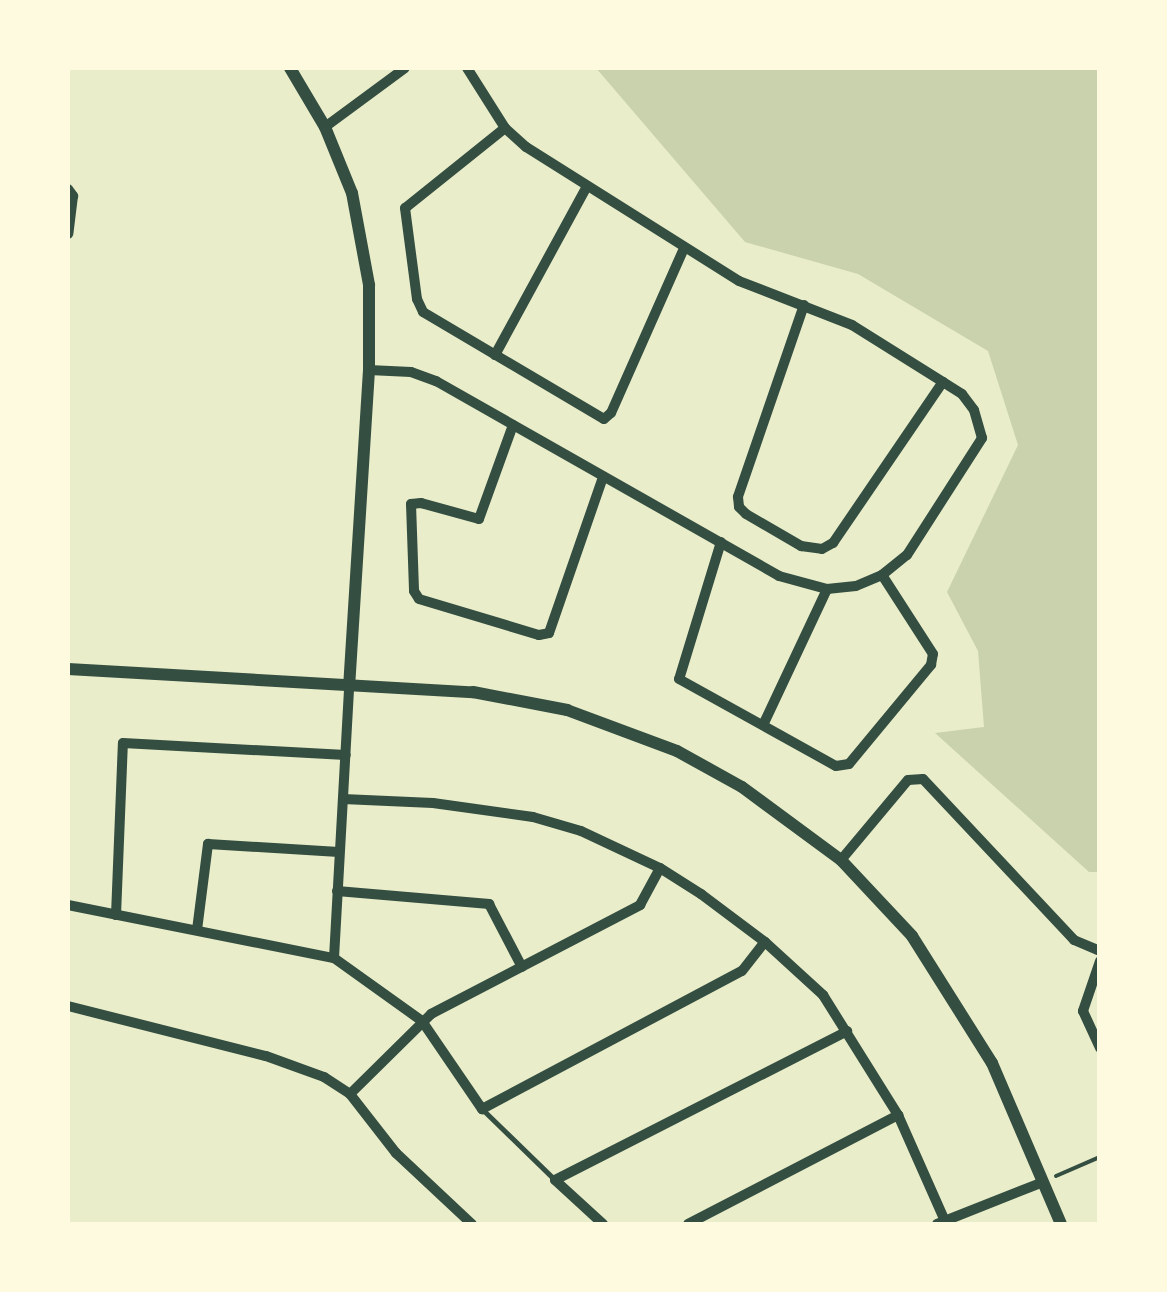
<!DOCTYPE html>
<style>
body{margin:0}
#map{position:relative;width:1167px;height:1292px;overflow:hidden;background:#e9edc9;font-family:Commissioner,sans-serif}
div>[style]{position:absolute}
.green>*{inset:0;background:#cad2ad}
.path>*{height:4px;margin:-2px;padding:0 2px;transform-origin:2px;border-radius:2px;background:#344e41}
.service>*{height:5px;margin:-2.5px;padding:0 2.5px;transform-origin:2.5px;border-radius:2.5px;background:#344e41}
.minor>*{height:10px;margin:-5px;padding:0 5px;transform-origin:5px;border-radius:5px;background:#344e41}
.tertiary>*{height:12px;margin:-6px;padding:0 6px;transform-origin:6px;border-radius:6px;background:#344e41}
span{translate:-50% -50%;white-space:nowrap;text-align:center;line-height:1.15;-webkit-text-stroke:8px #fefae0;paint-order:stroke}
.frame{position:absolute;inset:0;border:70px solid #fefae0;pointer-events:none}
</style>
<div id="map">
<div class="green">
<div style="clip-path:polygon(596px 68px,1099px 68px,1099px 872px,1089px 872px,935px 733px,984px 727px,978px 651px,947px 592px,1018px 445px,988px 351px,858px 274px,745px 242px)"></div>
</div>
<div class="path">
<div style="left:1056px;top:1176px;width:48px;rotate:-23.4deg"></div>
</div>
<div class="service">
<div style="left:482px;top:1109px;width:102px;rotate:44.2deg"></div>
</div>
<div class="minor">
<div style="left:325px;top:127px;width:99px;rotate:-36.4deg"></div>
<div style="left:505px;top:128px;width:128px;rotate:141.3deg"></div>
<div style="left:405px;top:208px;width:92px;rotate:82.5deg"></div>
<div style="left:417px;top:299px;width:14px;rotate:65deg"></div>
<div style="left:423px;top:312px;width:210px;rotate:30.6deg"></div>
<div style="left:604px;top:419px;width:9px;rotate:-41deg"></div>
<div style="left:611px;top:413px;width:180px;rotate:-66.1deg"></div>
<div style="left:68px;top:189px;width:9px;rotate:54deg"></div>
<div style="left:73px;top:196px;width:38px;rotate:97deg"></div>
<div style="left:804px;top:305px;width:203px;rotate:109deg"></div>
<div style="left:738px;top:497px;width:10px;rotate:84deg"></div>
<div style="left:739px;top:507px;width:10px;rotate:45deg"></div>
<div style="left:746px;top:514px;width:64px;rotate:30.2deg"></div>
<div style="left:801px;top:546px;width:21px;rotate:8deg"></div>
<div style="left:822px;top:549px;width:13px;rotate:-29deg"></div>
<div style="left:833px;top:543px;width:195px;rotate:-55.7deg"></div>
<div style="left:495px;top:355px;width:192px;rotate:-61.4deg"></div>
<div style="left:369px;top:370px;width:42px;rotate:2.7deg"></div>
<div style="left:411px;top:372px;width:27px;rotate:20deg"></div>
<div style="left:436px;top:381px;width:395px;rotate:29.6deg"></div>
<div style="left:779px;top:576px;width:50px;rotate:15.2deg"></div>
<div style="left:827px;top:589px;width:29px;rotate:-6deg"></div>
<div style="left:856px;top:586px;width:28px;rotate:-23deg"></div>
<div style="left:882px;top:575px;width:32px;rotate:-39deg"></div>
<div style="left:907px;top:555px;width:139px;rotate:-57.3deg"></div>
<div style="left:982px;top:438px;width:29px;rotate:-106deg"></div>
<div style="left:974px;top:410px;width:20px;rotate:-127deg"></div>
<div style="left:962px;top:394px;width:22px;rotate:-148deg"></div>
<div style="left:943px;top:382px;width:107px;rotate:-147.9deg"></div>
<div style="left:852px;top:325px;width:121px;rotate:-158.7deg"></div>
<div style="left:739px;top:281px;width:252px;rotate:-147.8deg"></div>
<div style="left:526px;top:147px;width:28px;rotate:-138deg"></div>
<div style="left:505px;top:128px;width:71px;rotate:-122.3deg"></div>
<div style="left:513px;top:425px;width:100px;rotate:109.9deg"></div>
<div style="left:479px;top:519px;width:60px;rotate:-164.6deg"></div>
<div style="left:421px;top:503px;width:10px;rotate:174deg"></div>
<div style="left:411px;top:504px;width:87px;rotate:88deg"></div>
<div style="left:414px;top:591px;width:9px;rotate:58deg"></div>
<div style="left:419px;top:599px;width:125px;rotate:16.7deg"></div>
<div style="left:539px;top:635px;width:10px;rotate:-11deg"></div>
<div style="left:549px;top:633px;width:165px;rotate:-70.9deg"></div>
<div style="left:721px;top:542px;width:143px;rotate:107deg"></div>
<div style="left:679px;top:679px;width:179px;rotate:29deg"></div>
<div style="left:836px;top:766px;width:13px;rotate:-9deg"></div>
<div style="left:849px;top:764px;width:129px;rotate:-50.4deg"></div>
<div style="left:931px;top:665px;width:11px;rotate:-80deg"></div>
<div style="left:933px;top:654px;width:94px;rotate:-122.8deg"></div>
<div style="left:764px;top:723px;width:148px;rotate:-64.8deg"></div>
<div style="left:343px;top:799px;width:90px;rotate:2.5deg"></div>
<div style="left:433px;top:803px;width:101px;rotate:8deg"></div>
<div style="left:533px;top:817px;width:50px;rotate:16.3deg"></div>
<div style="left:581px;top:831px;width:87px;rotate:25.1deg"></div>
<div style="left:660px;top:868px;width:49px;rotate:32.4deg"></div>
<div style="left:701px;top:894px;width:80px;rotate:36.9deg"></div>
<div style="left:765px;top:942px;width:79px;rotate:42.4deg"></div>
<div style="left:823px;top:995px;width:142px;rotate:58deg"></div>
<div style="left:898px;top:1115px;width:116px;rotate:66.1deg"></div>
<div style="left:841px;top:860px;width:104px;rotate:-50.1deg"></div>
<div style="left:908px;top:780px;width:15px;rotate:-4deg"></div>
<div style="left:923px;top:779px;width:221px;rotate:46.8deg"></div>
<div style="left:1074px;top:940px;width:28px;rotate:23deg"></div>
<div style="left:337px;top:891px;width:153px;rotate:4.9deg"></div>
<div style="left:489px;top:904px;width:71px;rotate:62.4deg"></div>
<div style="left:68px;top:905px;width:271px;rotate:11.3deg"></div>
<div style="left:334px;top:958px;width:108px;rotate:35.6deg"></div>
<div style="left:422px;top:1021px;width:107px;rotate:55.7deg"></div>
<div style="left:482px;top:1109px;width:294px;rotate:-28deg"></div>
<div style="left:742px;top:971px;width:37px;rotate:-52deg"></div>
<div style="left:116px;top:915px;width:172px;rotate:-87.7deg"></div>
<div style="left:123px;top:743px;width:223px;rotate:3.1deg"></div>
<div style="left:197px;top:930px;width:87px;rotate:-82.7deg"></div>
<div style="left:208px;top:844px;width:131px;rotate:3.5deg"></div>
<div style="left:334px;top:958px;width:272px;rotate:-86.8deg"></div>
<div style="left:1100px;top:961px;width:53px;rotate:108.8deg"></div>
<div style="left:1083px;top:1011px;width:41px;rotate:65.3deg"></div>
<div style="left:68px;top:1006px;width:204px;rotate:14.2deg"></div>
<div style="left:266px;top:1056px;width:62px;rotate:19.9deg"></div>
<div style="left:324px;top:1077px;width:31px;rotate:33deg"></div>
<div style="left:350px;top:1094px;width:75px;rotate:52.1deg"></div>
<div style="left:396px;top:1153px;width:104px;rotate:43.1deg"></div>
<div style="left:350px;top:1094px;width:114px;rotate:-44.6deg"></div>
<div style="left:431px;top:1014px;width:236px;rotate:-27.5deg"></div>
<div style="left:640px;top:905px;width:42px;rotate:-61.6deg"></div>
<div style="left:603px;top:1224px;width:65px;rotate:-137.5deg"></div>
<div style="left:555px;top:1180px;width:328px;rotate:-27deg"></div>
<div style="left:688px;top:1224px;width:237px;rotate:-27.4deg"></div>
<div style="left:937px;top:1224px;width:114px;rotate:-21.6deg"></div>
</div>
<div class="tertiary">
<div style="left:290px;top:68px;width:69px;rotate:59.3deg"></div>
<div style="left:325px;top:127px;width:71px;rotate:67.8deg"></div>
<div style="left:352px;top:193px;width:94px;rotate:79.5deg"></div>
<div style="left:369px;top:285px;width:85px;rotate:90deg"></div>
<div style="left:369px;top:370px;width:317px;rotate:93.6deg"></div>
<div style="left:68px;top:669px;width:406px;rotate:3.3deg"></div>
<div style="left:473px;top:692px;width:96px;rotate:10.8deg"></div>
<div style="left:567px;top:710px;width:117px;rotate:20.4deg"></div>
<div style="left:677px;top:751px;width:74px;rotate:29deg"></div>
<div style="left:742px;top:787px;width:123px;rotate:36.4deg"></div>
<div style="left:841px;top:860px;width:104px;rotate:46.9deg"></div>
<div style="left:912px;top:936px;width:150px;rotate:57.8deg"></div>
<div style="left:992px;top:1063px;width:175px;rotate:66.8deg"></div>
</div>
<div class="frame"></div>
</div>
